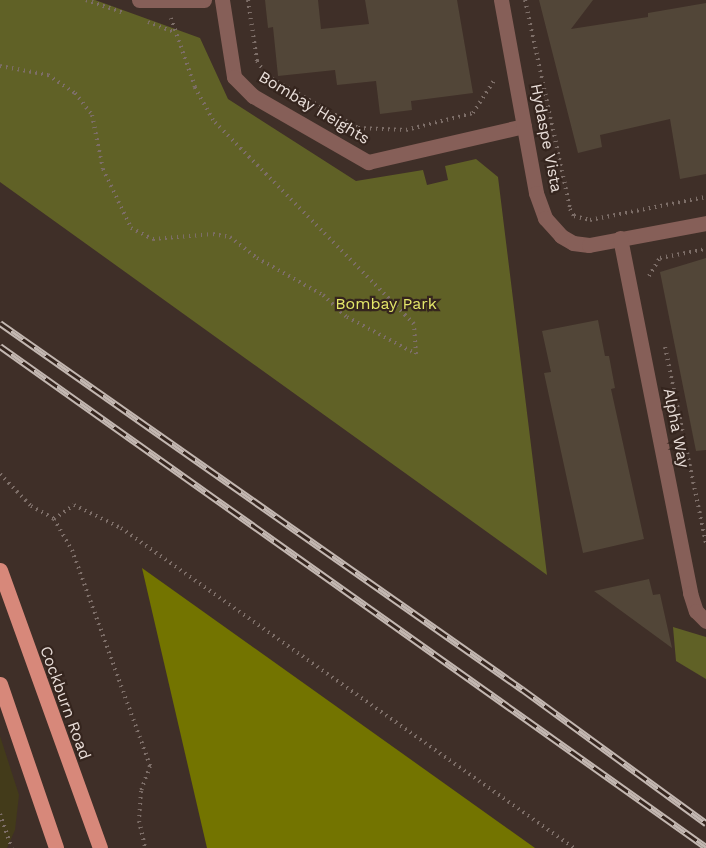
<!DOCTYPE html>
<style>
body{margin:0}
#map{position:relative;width:706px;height:848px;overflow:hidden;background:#3f2f28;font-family:"Work Sans",sans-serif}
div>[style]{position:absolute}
.green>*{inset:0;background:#606126}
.forest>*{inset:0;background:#737400}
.sand>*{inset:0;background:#433b1a}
.building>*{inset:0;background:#524638}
.path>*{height:4px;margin-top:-2px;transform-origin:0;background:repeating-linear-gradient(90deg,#7d6e68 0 1.5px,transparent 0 6px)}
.street>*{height:15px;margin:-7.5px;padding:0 7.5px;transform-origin:7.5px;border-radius:7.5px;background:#865f58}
.primary>*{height:15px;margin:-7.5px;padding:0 7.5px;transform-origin:7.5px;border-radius:7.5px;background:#d7887a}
.rail>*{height:7px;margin-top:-3.5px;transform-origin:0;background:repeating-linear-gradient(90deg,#35251e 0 14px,#c3b7b1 0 28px);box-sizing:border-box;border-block:2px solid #c3b7b1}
span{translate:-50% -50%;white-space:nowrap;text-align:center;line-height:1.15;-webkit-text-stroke:4.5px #35251e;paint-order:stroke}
.street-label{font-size:16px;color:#e9ded9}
.park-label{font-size:16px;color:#e4e769}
</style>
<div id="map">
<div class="green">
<div style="clip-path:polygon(0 0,95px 0,200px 38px,228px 99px,356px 181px,423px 170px,427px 185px,448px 180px,445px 166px,476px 159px,498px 177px,547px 575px,0 182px)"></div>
<div style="clip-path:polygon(673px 627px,706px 637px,706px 679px,676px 661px)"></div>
</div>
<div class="forest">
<div style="clip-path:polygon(142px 568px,535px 848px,207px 848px)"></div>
</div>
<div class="sand">
<div style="clip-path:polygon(0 736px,19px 795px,15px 830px,7px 848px,0 848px)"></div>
</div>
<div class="building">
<div style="clip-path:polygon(265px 0,318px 0,321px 29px,369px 24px,365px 0,457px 0,473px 93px,411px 101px,412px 110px,380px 114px,376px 81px,337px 85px,335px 70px,278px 76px,273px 27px,268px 28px)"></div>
<div style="clip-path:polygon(539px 0,593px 0,571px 29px,648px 17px,648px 13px,706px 3px,706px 174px,680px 179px,670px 119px,600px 135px,602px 147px,578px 153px)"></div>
<div style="clip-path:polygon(706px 258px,706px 450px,696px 451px,660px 272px)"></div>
<div style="clip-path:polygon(598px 320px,605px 356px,609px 356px,615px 388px,611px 389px,644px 539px,583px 553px,544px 373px,551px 372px,542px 331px)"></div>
<div style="clip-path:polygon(649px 579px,653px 595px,660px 594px,672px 648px,594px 591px)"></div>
</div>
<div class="path">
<div style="left:86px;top:0;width:40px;rotate:18.9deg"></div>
<div style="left:248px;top:0;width:62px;rotate:81.6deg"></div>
<div style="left:257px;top:61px;width:18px;rotate:56deg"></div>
<div style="left:267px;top:76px;width:105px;rotate:29.7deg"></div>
<div style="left:358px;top:128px;width:48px;rotate:2.4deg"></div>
<div style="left:406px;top:130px;width:69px;rotate:-14.2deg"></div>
<div style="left:473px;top:113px;width:40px;rotate:-57.1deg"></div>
<div style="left:525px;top:0;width:214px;rotate:77.8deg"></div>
<div style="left:570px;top:209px;width:8px;rotate:60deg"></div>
<div style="left:574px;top:216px;width:16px;rotate:14deg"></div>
<div style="left:590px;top:220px;width:118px;rotate:-11.2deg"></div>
<div style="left:148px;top:22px;width:26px;rotate:21deg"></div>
<div style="left:0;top:66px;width:49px;rotate:10.6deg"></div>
<div style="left:48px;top:75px;width:32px;rotate:34deg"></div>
<div style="left:75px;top:93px;width:28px;rotate:52deg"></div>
<div style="left:92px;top:115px;width:55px;rotate:78.5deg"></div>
<div style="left:103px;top:169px;width:65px;rotate:64.6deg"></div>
<div style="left:131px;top:228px;width:25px;rotate:27deg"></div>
<div style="left:153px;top:239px;width:60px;rotate:-4.8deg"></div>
<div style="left:213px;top:234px;width:17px;rotate:10deg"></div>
<div style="left:230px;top:237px;width:34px;rotate:38deg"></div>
<div style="left:257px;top:258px;width:76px;rotate:29.3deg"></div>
<div style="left:323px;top:295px;width:33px;rotate:43deg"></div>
<div style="left:347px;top:317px;width:78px;rotate:28.2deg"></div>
<div style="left:416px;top:354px;width:30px;rotate:-94deg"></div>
<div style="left:414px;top:324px;width:286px;rotate:-134.6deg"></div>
<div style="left:213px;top:120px;width:38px;rotate:-119deg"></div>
<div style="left:195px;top:87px;width:73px;rotate:-109.2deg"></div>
<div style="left:649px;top:276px;width:21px;rotate:-59deg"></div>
<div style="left:660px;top:258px;width:47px;rotate:-11.1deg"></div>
<div style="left:665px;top:347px;width:200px;rotate:78.2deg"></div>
<div style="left:0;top:474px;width:45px;rotate:45.9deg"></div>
<div style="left:31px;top:506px;width:26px;rotate:29deg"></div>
<div style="left:54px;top:519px;width:36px;rotate:60deg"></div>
<div style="left:72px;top:550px;width:230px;rotate:70.1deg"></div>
<div style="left:150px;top:766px;width:27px;rotate:110deg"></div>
<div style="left:141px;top:791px;width:30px;rotate:94deg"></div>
<div style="left:139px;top:821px;width:28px;rotate:77deg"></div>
<div style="left:54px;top:519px;width:24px;rotate:-35deg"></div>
<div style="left:74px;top:505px;width:52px;rotate:26.1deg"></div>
<div style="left:121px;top:528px;width:555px;rotate:35.24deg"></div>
<div style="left:0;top:814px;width:36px;rotate:71deg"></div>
</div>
<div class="street">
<div style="left:139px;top:0;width:65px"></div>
<div style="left:222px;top:0;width:78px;rotate:81.1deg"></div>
<div style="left:234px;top:77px;width:27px;rotate:45deg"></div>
<div style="left:253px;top:96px;width:133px;rotate:29.9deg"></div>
<div style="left:368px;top:162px;width:160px;rotate:-13deg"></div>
<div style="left:501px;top:0;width:196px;rotate:79.7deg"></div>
<div style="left:536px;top:193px;width:27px;rotate:70deg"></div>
<div style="left:545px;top:218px;width:24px;rotate:48deg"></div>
<div style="left:561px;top:236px;width:14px;rotate:30deg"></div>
<div style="left:573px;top:243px;width:16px;rotate:7deg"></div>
<div style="left:589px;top:245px;width:119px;rotate:-10.6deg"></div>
<div style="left:620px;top:238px;width:362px;rotate:78.8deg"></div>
<div style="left:690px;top:593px;width:19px;rotate:72deg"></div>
<div style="left:696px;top:611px;width:14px;rotate:45deg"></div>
</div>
<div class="primary">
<div style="left:0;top:570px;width:295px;rotate:70.2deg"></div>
<div style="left:0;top:684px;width:173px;rotate:71.1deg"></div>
</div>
<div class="rail">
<div style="left:0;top:323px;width:638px;rotate:35.04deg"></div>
<div style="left:522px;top:689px;width:228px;rotate:36.1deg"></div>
<div style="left:0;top:346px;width:866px;rotate:35.36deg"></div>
</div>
<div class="street-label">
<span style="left:314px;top:108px;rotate:31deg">Bombay Heights</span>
<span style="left:546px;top:138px;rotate:79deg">Hydaspe Vista</span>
<span style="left:676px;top:428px;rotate:79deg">Alpha Way</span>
<span style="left:65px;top:703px;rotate:70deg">Cockburn Road</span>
</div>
<div class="park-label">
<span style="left:386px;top:304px">Bombay Park</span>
</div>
</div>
